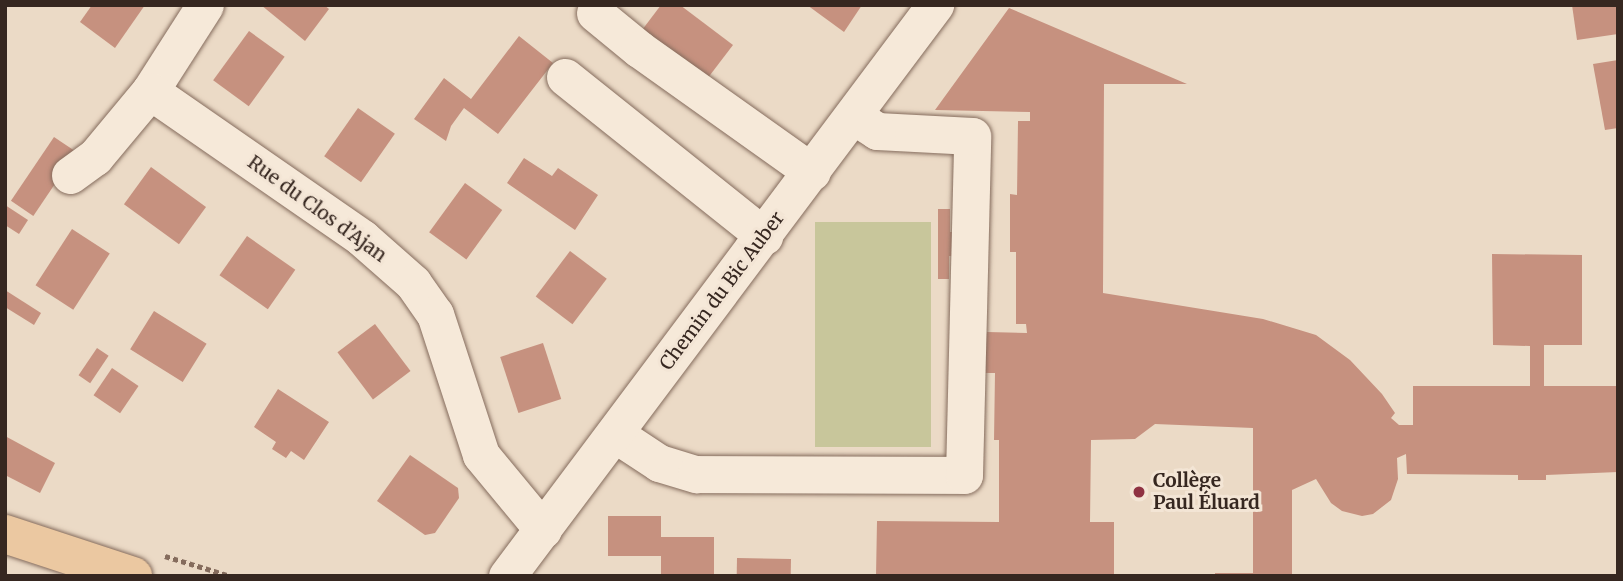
<!DOCTYPE html>
<meta charset="utf-8">
<style>
body{margin:0}
#map{position:relative;width:1623px;height:581px;overflow:hidden;background:#ebdac6;font-family:Merriweather,serif}
div>[style]{position:absolute}
.green>*{inset:0;background:#c8c69b;transform-origin:0 0}
.building>*{inset:0;background:#c6917f;transform-origin:0 0}
.path>*{height:4.5px;margin-top:-2.25px;transform-origin:0;background:repeating-linear-gradient(90deg,#856c5d 0 5px,transparent 0 8.5px)}
.roads{filter:drop-shadow(0 0 2px #856c5d) drop-shadow(0 0 2px #856c5d)}
.minor>*{height:37px;margin:-18.5px;padding:0 18.5px;transform-origin:18.5px;border-radius:18.5px;background:#f6e9d9}
.major>*{height:38px;margin:-19px;padding:0 19px;transform-origin:19px;border-radius:19px;background:#ebc8a1}
.dots>*{width:19px;height:19px;translate:-50% -50%;box-sizing:border-box;border:4px solid #f3e5d5;border-radius:50%}
span{translate:-50% -50%;white-space:nowrap;text-align:center;line-height:1.15;-webkit-text-stroke:6px #f3e5d5;paint-order:stroke}
.street-label{font-size:19px;color:#362720}
.poi-label{font-size:19px;color:#362720;font-weight:700}
.left{translate:0 -50%;text-align:left}
.frame{position:absolute;inset:0;border:7px solid #362720;pointer-events:none}
</style>
<div id="map">
<div class="green">
<div style="left:815px;top:222px;width:116px;height:225px"></div>
</div>
<div class="building">
<div style="clip-path:polygon(92px 5px,145px 5px,115px 48px,80px 22px)"></div>
<div style="clip-path:polygon(261px 5px,324px 5px,329px 9px,305px 41px)"></div>
<div style="clip-path:polygon(661px 5px,680px 5px,733px 45px,704px 83px,639px 34px)"></div>
<div style="clip-path:polygon(807px 5px,862px 5px,844px 32px)"></div>
<div style="clip-path:polygon(1572px 5px,1618px 5px,1618px 34px,1577px 40px)"></div>
<div style="clip-path:polygon(1009px 8px,1187px 84px,1104px 84px,1103px 293px,1263px 319px,1316px 335px,1350px 360px,1382px 394px,1395px 413px,1391px 418px,1399px 425px,1413px 425px,1413px 386px,1530px 386px,1530px 346px,1493px 345px,1492px 254px,1582px 255px,1582px 345px,1544px 345px,1544px 386px,1618px 386px,1618px 472px,1546px 475px,1546px 480px,1518px 480px,1518px 475px,1407px 474px,1406px 454px,1397px 458px,1398px 479px,1391px 500px,1373px 514px,1362px 516px,1342px 511px,1331px 503px,1316px 479px,1292px 490px,1292px 576px,1215px 576px,1215px 573px,1253px 573px,1253px 428px,1155px 424px,1135px 439px,1091px 440px,1090px 522px,1114px 522px,1114px 576px,876px 576px,877px 521px,999px 522px,999px 440px,994px 440px,995px 373px,974px 373px,987px 332px,1027px 333px,1026px 324px,1016px 324px,1016px 252px,1010px 252px,1010px 194px,1017px 195px,1018px 121px,1030px 121px,1030px 112px,935px 110px)"></div>
<div style="left:249px;top:31px;width:44px;height:61px;rotate:36deg"></div>
<div style="clip-path:polygon(519px 36px,553px 63px,498px 134px,464px 108px,451px 126px,446px 141px,414px 119px,444px 78px,471px 99px)"></div>
<div style="clip-path:polygon(1618px 60px,1618px 128px,1605px 130px,1593px 64px)"></div>
<div style="left:358px;top:108px;width:45px;height:59px;rotate:35deg"></div>
<div style="left:54px;top:137px;width:27px;height:77px;rotate:34deg"></div>
<div style="clip-path:polygon(524px 158px,552px 176px,558px 168px,598px 195px,575px 230px,507px 183px)"></div>
<div style="left:151px;top:167px;width:68px;height:46px;rotate:36deg"></div>
<div style="left:465px;top:183px;width:46px;height:61px;rotate:36deg"></div>
<div style="clip-path:polygon(5px 205px,28px 220px,19px 234px,5px 225px)"></div>
<div style="clip-path:polygon(938px 209px,950px 209px,950px 232px,957px 232px,957px 256px,949px 256px,949px 279px,938px 279px)"></div>
<div style="left:72px;top:229px;width:45px;height:67px;rotate:33deg"></div>
<div style="left:247px;top:236px;width:59px;height:48px;rotate:35deg"></div>
<div style="left:570px;top:251px;width:46px;height:57px;rotate:37deg"></div>
<div style="clip-path:polygon(5px 290px,41px 313px,34px 325px,5px 307px)"></div>
<div style="left:154px;top:311px;width:62px;height:45px;rotate:32deg"></div>
<div style="left:375px;top:324px;width:59px;height:47px;rotate:53deg"></div>
<div style="left:543px;top:343px;width:59px;height:45px;rotate:72deg"></div>
<div style="left:97px;top:348px;width:14px;height:33px;rotate:34deg"></div>
<div style="left:112px;top:368px;width:32px;height:33px;rotate:34deg"></div>
<div style="clip-path:polygon(278px 389px,329px 422px,304px 460px,291px 451px,286px 458px,272px 449px,276px 442px,254px 427px)"></div>
<div style="clip-path:polygon(5px 436px,55px 463px,40px 493px,5px 475px)"></div>
<div style="clip-path:polygon(410px 455px,458px 488px,459px 498px,435px 533px,425px 535px,377px 501px)"></div>
<div style="clip-path:polygon(608px 516px,661px 516px,661px 537px,714px 537px,714px 576px,661px 576px,661px 556px,608px 556px)"></div>
<div style="left:737px;top:558px;width:54px;height:18px;rotate:1deg"></div>
</div>
<div class="path">
<div style="left:165px;top:556px;width:69px;rotate:16.9deg"></div>
</div>
<div class="roads">
<div class="minor">
<div style="left:595px;top:13px;width:57px;rotate:39.3deg"></div>
<div style="left:639px;top:49px;width:212px;rotate:35.4deg"></div>
<div style="left:565px;top:77px;width:255px;rotate:38.6deg"></div>
<div style="left:150px;top:91px;width:102px;rotate:-57.4deg"></div>
<div style="left:70px;top:175px;width:31px;rotate:-36deg"></div>
<div style="left:95px;top:157px;width:86px;rotate:-50.2deg"></div>
<div style="left:150px;top:91px;width:258px;rotate:34.7deg"></div>
<div style="left:362px;top:238px;width:68px;rotate:41.4deg"></div>
<div style="left:413px;top:283px;width:38px;rotate:55deg"></div>
<div style="left:435px;top:314px;width:148px;rotate:71.9deg"></div>
<div style="left:481px;top:455px;width:97px;rotate:50.4deg"></div>
<div style="left:615px;top:434px;width:53px;rotate:33.4deg"></div>
<div style="left:659px;top:463px;width:39px;rotate:17deg"></div>
<div style="left:696px;top:474px;width:268px;rotate:0.2deg"></div>
<div style="left:964px;top:475px;width:339px;rotate:-88.6deg"></div>
<div style="left:972px;top:136px;width:95px;rotate:-177deg"></div>
<div style="left:877px;top:131px;width:27px;rotate:-147deg"></div>
<div style="left:507px;top:576px;width:714px;rotate:-53.15deg"></div>
</div>
<div class="major">
<div style="left:5px;top:534px;width:135px;rotate:18.2deg"></div>
</div>
</div>
<div class="dots">
<div style="left:1139px;top:492px;background:#8f3242"></div>
</div>
<div class="street-label">
<span style="left:317px;top:209px;rotate:36deg">Rue du Clos d’Ajan</span>
<span style="left:722px;top:291px;rotate:-53deg">Chemin du Bic Auber</span>
</div>
<div class="poi-label">
<span class="left" style="left:1153px;top:492px">Collège<br>Paul Éluard</span>
</div>
<div class="frame"></div>
</div>
